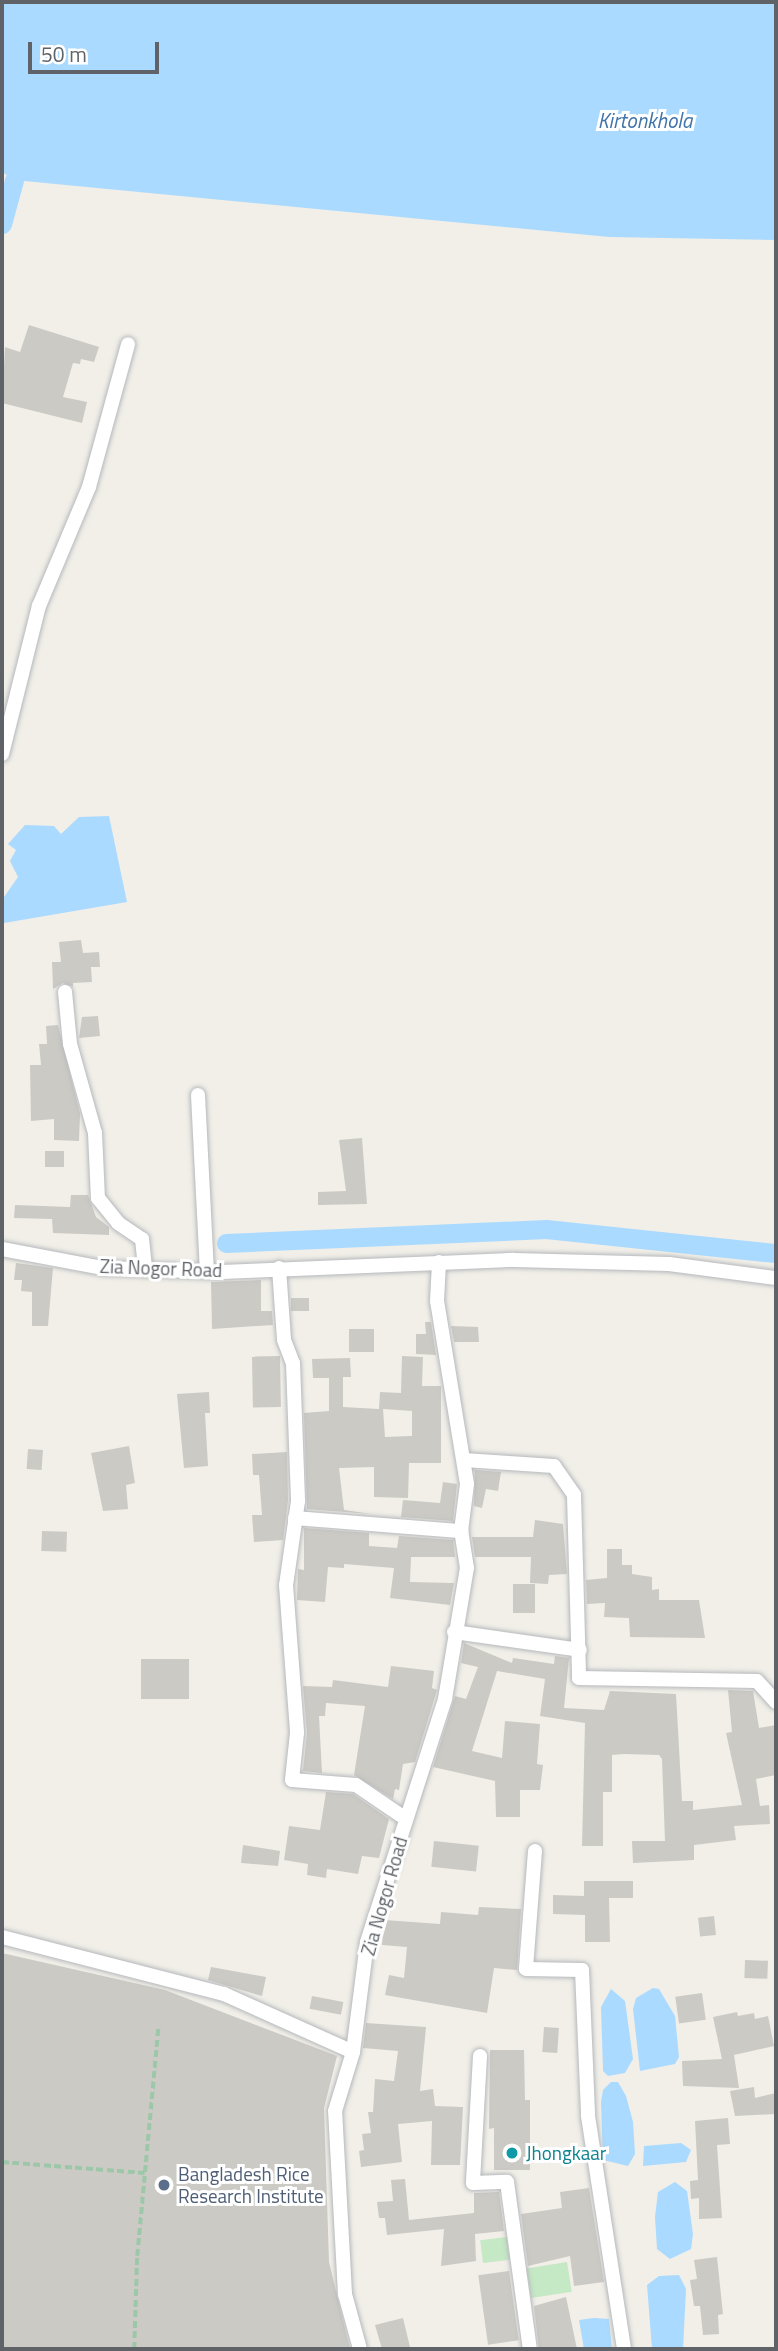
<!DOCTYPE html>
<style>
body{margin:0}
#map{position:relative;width:778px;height:2351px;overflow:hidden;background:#f1efe8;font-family:"Titillium Web",sans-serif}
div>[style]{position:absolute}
.green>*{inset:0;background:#c5e8c5;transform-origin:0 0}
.water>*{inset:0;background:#aadaff}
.canal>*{height:19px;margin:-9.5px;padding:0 9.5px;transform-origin:9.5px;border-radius:9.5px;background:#aadaff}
.building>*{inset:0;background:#cccac5;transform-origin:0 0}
.path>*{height:3.5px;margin-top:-1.75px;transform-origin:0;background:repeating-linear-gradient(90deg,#9cc7a9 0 7px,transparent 0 10.5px)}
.roads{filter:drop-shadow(0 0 2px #b5b8bc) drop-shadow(0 0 2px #b5b8bc)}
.street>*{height:14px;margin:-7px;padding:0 7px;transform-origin:7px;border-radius:7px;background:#fff}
.dots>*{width:19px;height:19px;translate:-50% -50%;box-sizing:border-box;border:4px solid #fff;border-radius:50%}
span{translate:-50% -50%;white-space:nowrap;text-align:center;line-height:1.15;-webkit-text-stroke:6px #fff;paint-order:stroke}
.street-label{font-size:19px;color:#5f6368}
.culture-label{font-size:19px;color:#0d838f}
.left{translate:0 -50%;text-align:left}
.service-label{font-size:19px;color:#4e5e75}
.water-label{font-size:21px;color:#4174aa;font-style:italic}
.frame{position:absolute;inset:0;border:4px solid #5f6368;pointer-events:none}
.scale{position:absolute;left:28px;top:42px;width:131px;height:32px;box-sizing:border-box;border:4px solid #5f6368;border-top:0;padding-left:9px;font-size:21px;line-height:24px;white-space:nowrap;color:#5f6368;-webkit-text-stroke:5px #fff;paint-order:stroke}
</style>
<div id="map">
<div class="green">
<div style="left:507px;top:2237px;width:23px;height:27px;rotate:83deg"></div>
<div style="left:567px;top:2262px;width:30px;height:41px;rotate:81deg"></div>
</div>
<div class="water">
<div style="clip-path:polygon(2px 2px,776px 2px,776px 240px,609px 237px,14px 180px,2px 172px)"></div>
<div style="clip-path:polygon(109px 816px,127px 902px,4px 923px,4px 897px,18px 877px,10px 861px,16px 850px,8px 844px,25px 825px,54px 826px,61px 834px,79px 817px)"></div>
<div style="clip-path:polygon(653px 1988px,659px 1989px,675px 2016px,679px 2057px,675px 2064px,640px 2071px,633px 2009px,636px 1998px)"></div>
<div style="clip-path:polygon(611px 1989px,625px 2001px,633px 2059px,625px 2073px,608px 2076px,603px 2071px,601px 2007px)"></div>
<div style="clip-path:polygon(611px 2082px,618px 2082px,626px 2096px,633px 2122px,635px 2154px,628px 2166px,603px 2160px,601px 2102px,603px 2090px)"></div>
<div style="clip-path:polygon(681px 2143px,691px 2150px,686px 2162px,643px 2166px,644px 2146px)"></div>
<div style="clip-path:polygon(675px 2182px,687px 2191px,693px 2234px,691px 2249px,670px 2259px,657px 2249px,655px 2217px,658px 2192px)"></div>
<div style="clip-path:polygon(679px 2275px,686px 2289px,683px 2349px,652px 2349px,647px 2285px,659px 2276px)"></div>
<div style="clip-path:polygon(594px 2318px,609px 2319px,612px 2349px,584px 2349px,579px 2320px)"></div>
</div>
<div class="canal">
<div style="left:2px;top:224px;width:46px;rotate:-74.7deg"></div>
<div style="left:226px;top:1243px;width:320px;rotate:-2.5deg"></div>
<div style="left:546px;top:1229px;width:231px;rotate:6deg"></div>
</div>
<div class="building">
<div style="clip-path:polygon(29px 325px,99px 347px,94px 362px,81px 359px,80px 364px,73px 363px,63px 397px,87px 402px,82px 423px,2px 403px,5px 347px,20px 352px)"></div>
<div style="clip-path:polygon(81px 940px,83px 953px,99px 952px,100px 967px,91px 967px,92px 982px,73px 983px,73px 987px,63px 983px,53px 989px,52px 962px,61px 962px,59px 942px)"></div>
<div style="clip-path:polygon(98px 1016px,100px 1036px,79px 1038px,82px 1017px)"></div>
<div style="clip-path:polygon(58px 1025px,80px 1114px,79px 1141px,54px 1140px,54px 1119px,31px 1121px,30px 1065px,41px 1065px,39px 1044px,47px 1044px,46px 1026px)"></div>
<div style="clip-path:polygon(362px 1138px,367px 1204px,318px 1205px,318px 1192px,346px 1191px,339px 1140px)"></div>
<div style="left:45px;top:1151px;width:19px;height:16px"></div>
<div style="clip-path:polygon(71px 1195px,88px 1195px,96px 1217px,109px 1227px,109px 1235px,53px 1233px,52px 1219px,14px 1218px,15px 1205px,70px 1207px)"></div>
<div style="clip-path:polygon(16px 1263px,53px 1268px,48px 1326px,32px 1326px,32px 1292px,21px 1291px,22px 1280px,14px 1280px)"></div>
<div style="clip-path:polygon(261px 1280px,261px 1311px,272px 1311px,273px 1325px,212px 1329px,211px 1282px)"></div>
<div style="left:291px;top:1298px;width:18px;height:13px"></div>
<div style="clip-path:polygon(425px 1322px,431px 1322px,436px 1355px,416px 1354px,416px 1334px,426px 1334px)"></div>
<div style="clip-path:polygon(451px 1326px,478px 1327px,479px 1342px,454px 1342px)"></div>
<div style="left:349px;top:1329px;width:25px;height:23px"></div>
<div style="left:280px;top:1356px;width:51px;height:28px;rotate:89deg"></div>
<div style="clip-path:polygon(evenodd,402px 1356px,423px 1357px,422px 1386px,441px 1386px,441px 1463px,409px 1463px,408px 1498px,374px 1497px,374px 1467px,339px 1468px,344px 1510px,371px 1514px,307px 1509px,304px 1413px,329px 1411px,329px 1378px,313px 1378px,312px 1359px,350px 1358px,351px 1377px,343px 1377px,343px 1407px,379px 1409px,380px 1392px,401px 1393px,402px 1356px,383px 1409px,412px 1411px,412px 1436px,385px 1437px,383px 1409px)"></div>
<div style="clip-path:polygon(209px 1392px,210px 1413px,205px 1413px,208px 1466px,184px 1468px,177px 1394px)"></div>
<div style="clip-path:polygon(129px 1446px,135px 1483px,126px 1485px,128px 1509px,103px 1511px,91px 1453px)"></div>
<div style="left:28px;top:1449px;width:15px;height:20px;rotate:4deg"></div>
<div style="clip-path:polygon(287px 1452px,288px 1500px,283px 1540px,254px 1542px,252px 1515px,262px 1515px,259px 1475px,253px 1475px,252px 1454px)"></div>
<div style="clip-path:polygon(475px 1470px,501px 1472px,498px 1491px,486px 1489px,482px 1508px,474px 1506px)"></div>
<div style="clip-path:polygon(443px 1482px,457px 1484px,453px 1521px,401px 1517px,403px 1500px,440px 1503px)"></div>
<div style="clip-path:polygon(535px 1520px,563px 1524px,567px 1574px,549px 1575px,548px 1584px,530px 1583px,531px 1557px,475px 1557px,472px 1537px,533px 1537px)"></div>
<div style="clip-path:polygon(304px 1528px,369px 1533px,369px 1546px,397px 1548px,399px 1536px,453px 1540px,455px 1557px,411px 1557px,410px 1582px,454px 1583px,450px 1605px,390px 1598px,394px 1568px,344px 1564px,344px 1568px,328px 1567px,325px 1602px,297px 1600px,298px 1569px,304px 1570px)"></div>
<div style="left:42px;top:1531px;width:25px;height:20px;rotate:2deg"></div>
<div style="clip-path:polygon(607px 1549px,622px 1549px,622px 1565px,632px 1565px,632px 1574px,652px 1577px,652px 1590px,659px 1589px,659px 1600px,699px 1600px,705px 1638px,630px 1637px,629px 1618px,604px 1617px,605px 1603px,587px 1604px,586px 1580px,607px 1578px)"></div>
<div style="left:513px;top:1584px;width:22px;height:29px"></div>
<div style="clip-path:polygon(464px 1643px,512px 1663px,513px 1658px,554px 1664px,555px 1656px,569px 1658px,564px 1708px,604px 1710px,610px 1691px,676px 1694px,682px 1801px,693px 1801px,693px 1810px,742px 1805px,726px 1733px,732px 1732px,728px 1690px,753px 1691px,759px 1728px,776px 1725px,776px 1775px,756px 1779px,760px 1806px,769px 1805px,770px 1824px,734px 1826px,736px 1840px,694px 1845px,694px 1860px,633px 1863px,632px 1841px,665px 1841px,662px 1759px,659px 1755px,624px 1754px,612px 1755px,612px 1792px,603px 1792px,603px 1846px,582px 1846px,585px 1723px,540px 1716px,545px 1679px,497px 1671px,472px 1751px,502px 1758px,505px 1721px,540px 1724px,537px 1764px,543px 1765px,540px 1790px,520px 1790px,520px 1817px,496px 1817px,495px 1781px,433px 1767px,455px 1696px,466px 1699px,478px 1667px,461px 1663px)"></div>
<div style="left:141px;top:1659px;width:48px;height:40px"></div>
<div style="clip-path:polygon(391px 1666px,434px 1671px,432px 1688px,437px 1690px,415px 1762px,403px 1764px,399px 1790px,395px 1789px,393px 1799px,354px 1775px,365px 1706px,326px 1703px,325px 1716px,319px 1716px,322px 1773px,303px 1771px,307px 1733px,303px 1686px,332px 1687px,333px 1680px,388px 1687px)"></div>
<div style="clip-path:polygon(326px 1792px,353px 1794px,389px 1819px,379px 1858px,362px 1856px,358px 1874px,327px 1869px,326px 1878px,307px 1875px,308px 1864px,284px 1860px,289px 1826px,320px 1830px)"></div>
<div style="left:434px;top:1841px;width:45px;height:26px;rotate:6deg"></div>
<div style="clip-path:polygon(243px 1845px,280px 1851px,278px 1866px,241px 1863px)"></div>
<div style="clip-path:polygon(584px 1881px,633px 1881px,633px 1898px,609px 1898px,610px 1942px,585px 1942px,585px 1915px,553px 1914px,553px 1895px,584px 1896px)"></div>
<div style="clip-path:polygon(479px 1907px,521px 1909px,517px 1970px,494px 1968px,487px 2013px,385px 1995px,389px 1975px,404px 1978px,407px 1947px,382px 1945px,384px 1920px,440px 1924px,441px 1912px,478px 1915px)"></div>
<div style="left:714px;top:1916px;width:19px;height:16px;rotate:84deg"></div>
<div style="clip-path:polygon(2px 1953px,165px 1990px,337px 2056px,324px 2108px,329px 2262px,350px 2349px,2px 2349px)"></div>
<div style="left:745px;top:1960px;width:23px;height:18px;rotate:2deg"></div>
<div style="clip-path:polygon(211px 1967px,266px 1977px,262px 1996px,208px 1980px)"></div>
<div style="left:702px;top:1993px;width:27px;height:27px;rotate:82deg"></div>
<div style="left:312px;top:1996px;width:32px;height:13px;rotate:11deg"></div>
<div style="clip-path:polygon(737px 2012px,738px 2016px,754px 2013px,755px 2019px,768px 2016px,774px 2046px,734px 2055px,739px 2088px,683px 2086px,682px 2061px,722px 2059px,713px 2017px)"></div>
<div style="clip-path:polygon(366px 2023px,426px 2027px,420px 2091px,433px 2089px,435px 2106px,463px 2107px,460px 2165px,431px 2165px,432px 2121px,398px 2124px,402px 2162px,361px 2167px,359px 2151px,364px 2150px,362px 2134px,371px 2133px,368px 2112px,373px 2112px,375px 2079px,394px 2081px,398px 2051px,363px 2048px)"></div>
<div style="left:544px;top:2027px;width:15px;height:25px;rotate:4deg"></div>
<div style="clip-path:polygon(490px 2050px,524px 2050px,525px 2100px,530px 2100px,530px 2170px,494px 2170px,494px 2128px,489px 2129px)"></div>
<div style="clip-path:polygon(754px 2087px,755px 2098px,776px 2093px,776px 2114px,735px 2116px,730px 2091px)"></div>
<div style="clip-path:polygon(728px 2118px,730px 2144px,717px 2145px,722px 2218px,699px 2219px,699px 2198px,691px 2199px,690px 2181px,698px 2180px,695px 2121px)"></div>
<div style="clip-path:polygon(405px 2179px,409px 2220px,474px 2213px,474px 2193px,499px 2192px,504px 2231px,475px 2234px,476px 2261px,441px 2266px,444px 2229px,387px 2235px,385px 2218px,379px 2218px,377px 2202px,393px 2201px,391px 2180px)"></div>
<div style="clip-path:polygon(589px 2188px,604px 2282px,574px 2286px,570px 2256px,528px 2266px,521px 2214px,562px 2208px,560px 2192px)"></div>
<div style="clip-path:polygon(717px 2257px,723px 2314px,718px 2315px,719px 2334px,703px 2335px,700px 2306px,694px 2306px,690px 2280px,697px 2279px,694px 2260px)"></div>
<div style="left:509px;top:2271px;width:70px;height:31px;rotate:82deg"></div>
<div style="clip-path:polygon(566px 2297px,577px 2349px,539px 2349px,534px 2306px)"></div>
<div style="clip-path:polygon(403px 2318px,410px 2347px,382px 2349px,375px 2325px)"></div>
</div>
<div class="path">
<div style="left:2px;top:2162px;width:143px;rotate:4.4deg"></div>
<div style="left:134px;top:2349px;width:93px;rotate:-88.2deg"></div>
<div style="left:137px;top:2256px;width:229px;rotate:-84.7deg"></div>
</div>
<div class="roads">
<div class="street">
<div style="left:2px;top:754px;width:153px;rotate:-76deg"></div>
<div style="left:39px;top:606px;width:129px;rotate:-67.2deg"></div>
<div style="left:89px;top:487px;width:148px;rotate:-74.7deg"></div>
<div style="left:65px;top:992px;width:52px;rotate:84.5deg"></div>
<div style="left:70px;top:1044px;width:92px;rotate:74.3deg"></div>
<div style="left:95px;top:1133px;width:65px;rotate:87.4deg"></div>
<div style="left:98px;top:1198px;width:32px;rotate:51deg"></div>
<div style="left:118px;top:1223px;width:29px;rotate:34deg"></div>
<div style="left:142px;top:1239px;width:31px;rotate:84deg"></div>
<div style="left:198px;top:1095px;width:176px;rotate:87.1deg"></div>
<div style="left:2px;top:1249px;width:103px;rotate:10.7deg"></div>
<div style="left:103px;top:1268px;width:119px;rotate:1.9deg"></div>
<div style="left:222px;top:1272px;width:292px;rotate:-2.4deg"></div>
<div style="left:514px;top:1260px;width:155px;rotate:1.5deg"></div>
<div style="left:669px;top:1264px;width:108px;rotate:7.5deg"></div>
<div style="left:279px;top:1268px;width:72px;rotate:86deg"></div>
<div style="left:284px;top:1340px;width:25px;rotate:69deg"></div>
<div style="left:293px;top:1363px;width:138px;rotate:87.9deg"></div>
<div style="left:298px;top:1501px;width:85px;rotate:98.1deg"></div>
<div style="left:286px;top:1585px;width:148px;rotate:85.7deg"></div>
<div style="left:297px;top:1733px;width:47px;rotate:96.1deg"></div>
<div style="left:292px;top:1780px;width:64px;rotate:4.5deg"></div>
<div style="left:356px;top:1785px;width:60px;rotate:34.2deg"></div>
<div style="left:464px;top:1460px;width:90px;rotate:3.8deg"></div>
<div style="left:554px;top:1466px;width:35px;rotate:55deg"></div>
<div style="left:574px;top:1495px;width:183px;rotate:88.4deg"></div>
<div style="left:579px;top:1678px;width:178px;rotate:1deg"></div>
<div style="left:757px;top:1681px;width:28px;rotate:48deg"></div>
<div style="left:295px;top:1518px;width:167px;rotate:4.5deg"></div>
<div style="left:454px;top:1632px;width:127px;rotate:8.1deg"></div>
<div style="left:535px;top:1851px;width:118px;rotate:94.4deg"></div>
<div style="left:526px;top:1969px;width:56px;rotate:1deg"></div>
<div style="left:582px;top:1970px;width:146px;rotate:87.6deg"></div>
<div style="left:588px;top:2116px;width:236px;rotate:81.2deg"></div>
<div style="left:2px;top:1937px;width:229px;rotate:14.4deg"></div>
<div style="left:224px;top:1994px;width:141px;rotate:24.2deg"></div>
<div style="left:480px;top:2056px;width:127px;rotate:93.2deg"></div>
<div style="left:473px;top:2183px;width:34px;rotate:-2deg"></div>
<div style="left:507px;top:2182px;width:169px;rotate:82.2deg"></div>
<div style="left:360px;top:2349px;width:57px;rotate:-105.3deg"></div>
<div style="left:345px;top:2294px;width:183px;rotate:-93.1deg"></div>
<div style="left:335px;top:2111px;width:62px;rotate:-73deg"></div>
<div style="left:353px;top:2052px;width:111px;rotate:-82.7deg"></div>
<div style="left:367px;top:1942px;width:255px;rotate:-72.2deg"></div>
<div style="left:445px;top:1699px;width:133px;rotate:-80.5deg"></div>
<div style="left:467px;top:1568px;width:37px;rotate:-99deg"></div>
<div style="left:461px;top:1531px;width:47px;rotate:-82.7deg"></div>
<div style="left:467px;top:1484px;width:185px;rotate:-99.3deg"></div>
<div style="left:437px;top:1301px;width:39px;rotate:-87deg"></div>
</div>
</div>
<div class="dots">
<div style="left:512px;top:2153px;background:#0f9aa8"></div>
<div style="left:164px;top:2185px;background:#5c6f8a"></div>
</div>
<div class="street-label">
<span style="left:161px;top:1268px;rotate:2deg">Zia Nogor Road</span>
<span style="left:384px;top:1896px;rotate:-74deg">Zia Nogor Road</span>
</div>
<div class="culture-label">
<span class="left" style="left:526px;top:2153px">Jhongkaar</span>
</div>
<div class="service-label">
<span class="left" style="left:178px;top:2185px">Bangladesh Rice<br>Research Institute</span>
</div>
<div class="water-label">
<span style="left:645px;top:120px">Kirtonkhola</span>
</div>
<div class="frame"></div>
<div class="scale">50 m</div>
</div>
